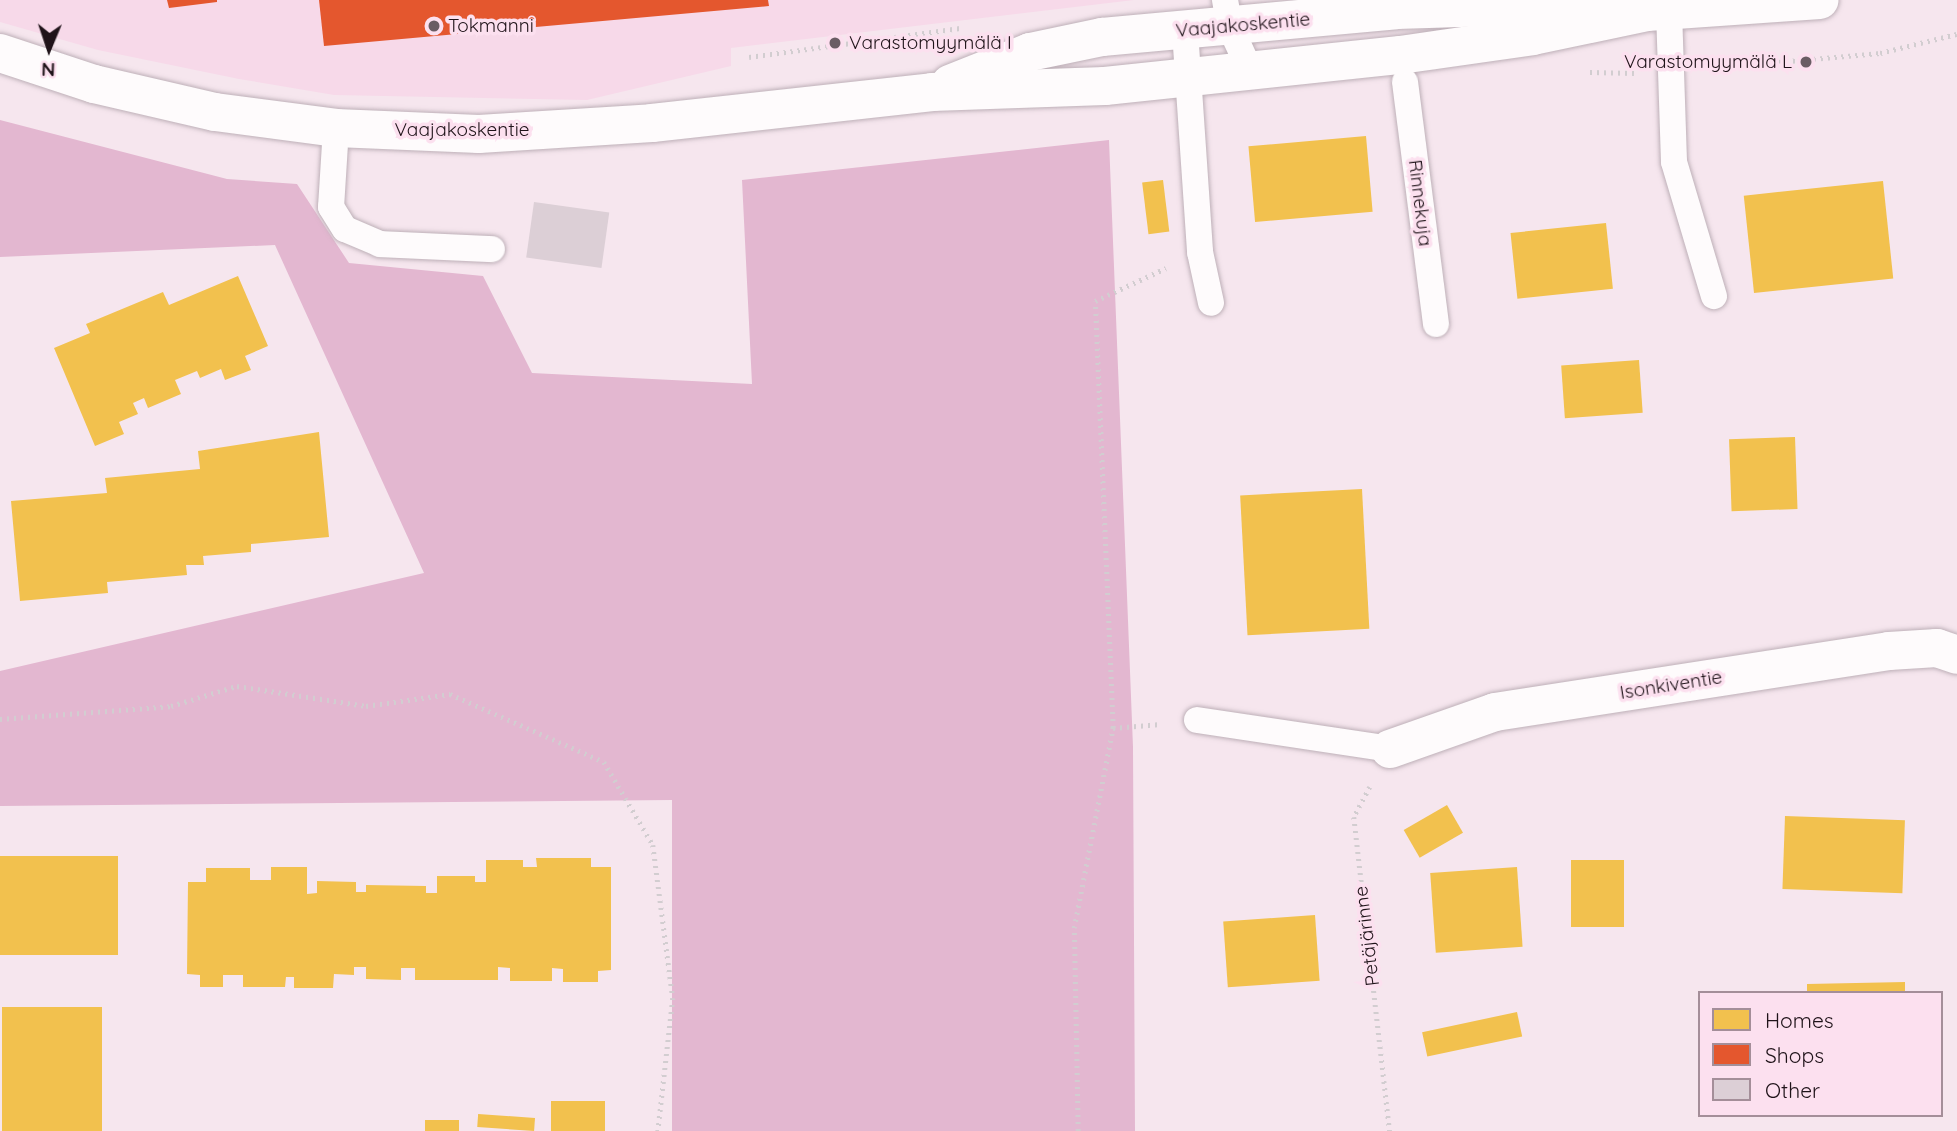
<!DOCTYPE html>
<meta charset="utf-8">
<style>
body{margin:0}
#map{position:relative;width:1957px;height:1131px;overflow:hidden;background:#f6e6ee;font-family:Quicksand,sans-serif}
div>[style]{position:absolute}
.built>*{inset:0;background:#f7d9e9}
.forest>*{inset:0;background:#e3b7d0}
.homes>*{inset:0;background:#f2c14e;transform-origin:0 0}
.shops>*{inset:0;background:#e4572e}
.building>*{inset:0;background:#dccfd6;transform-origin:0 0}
.path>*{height:4.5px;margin-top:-2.25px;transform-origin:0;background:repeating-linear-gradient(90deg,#d2cdd0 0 2px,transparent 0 7px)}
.roads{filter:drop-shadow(0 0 2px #beb0b8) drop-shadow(0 0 2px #beb0b8)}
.lane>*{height:26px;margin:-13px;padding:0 13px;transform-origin:13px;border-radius:13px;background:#fefbfc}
.street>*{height:38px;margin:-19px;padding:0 19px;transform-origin:19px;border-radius:19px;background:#fefbfc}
.secondary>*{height:38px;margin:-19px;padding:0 19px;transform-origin:19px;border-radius:19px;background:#fefbfc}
.dots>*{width:19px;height:19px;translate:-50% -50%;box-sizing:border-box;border:4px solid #fce0ef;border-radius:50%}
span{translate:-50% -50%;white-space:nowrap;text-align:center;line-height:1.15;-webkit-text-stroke:7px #fce0ef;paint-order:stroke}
.street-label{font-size:19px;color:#1f1319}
.poi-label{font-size:19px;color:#1f1319}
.left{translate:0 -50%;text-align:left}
.right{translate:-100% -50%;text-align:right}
.legend{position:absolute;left:1698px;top:991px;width:245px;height:126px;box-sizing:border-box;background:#fce0ef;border:2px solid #a48e99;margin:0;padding:9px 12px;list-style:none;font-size:21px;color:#1f1319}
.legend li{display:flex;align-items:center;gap:14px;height:35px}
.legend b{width:35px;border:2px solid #a48e99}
.north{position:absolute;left:14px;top:14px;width:70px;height:70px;-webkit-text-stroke:5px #fce0ef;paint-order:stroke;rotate:182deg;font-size:19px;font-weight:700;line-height:28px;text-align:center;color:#1f1319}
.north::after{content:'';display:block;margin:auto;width:24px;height:32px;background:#1f1319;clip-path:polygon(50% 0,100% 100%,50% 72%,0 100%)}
</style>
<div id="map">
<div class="built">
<div style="clip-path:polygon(0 0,1134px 0,731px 48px,731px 66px,587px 100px,334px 95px,239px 79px,98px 50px,0 22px)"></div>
</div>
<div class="forest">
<div style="clip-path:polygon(0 120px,227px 179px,297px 184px,349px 263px,483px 276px,532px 373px,752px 384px,742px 180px,1109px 140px,1133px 747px,1135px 1131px,672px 1131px,672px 800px,0 806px,0 671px,424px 573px,275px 245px,0 257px)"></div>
</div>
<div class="homes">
<div style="left:1366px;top:136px;width:76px;height:118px;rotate:85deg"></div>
<div style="left:1163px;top:180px;width:52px;height:21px;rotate:83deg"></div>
<div style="left:1883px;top:181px;width:98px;height:140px;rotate:84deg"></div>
<div style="left:1606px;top:223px;width:66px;height:96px;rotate:84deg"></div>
<div style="clip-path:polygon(238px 276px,268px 346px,245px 356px,251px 370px,225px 380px,221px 369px,200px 378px,197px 371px,175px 380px,181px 394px,148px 408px,144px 398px,133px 403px,138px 414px,119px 422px,124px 434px,95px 446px,54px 348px,90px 333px,86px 324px,163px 292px,169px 305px)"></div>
<div style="left:1639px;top:360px;width:53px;height:78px;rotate:86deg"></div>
<div style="clip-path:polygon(319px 432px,329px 537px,251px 544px,251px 552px,203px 556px,204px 565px,186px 565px,187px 575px,107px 582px,108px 593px,20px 601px,11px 501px,107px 493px,105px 478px,200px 469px,198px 451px)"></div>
<div style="left:1795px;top:437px;width:72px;height:66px;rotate:88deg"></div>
<div style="left:1362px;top:489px;width:140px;height:122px;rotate:87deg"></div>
<div style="left:1447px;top:805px;width:32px;height:50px;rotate:60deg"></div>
<div style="left:1785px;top:816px;width:120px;height:73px;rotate:2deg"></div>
<div style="left:0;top:856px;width:118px;height:99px"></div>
<div style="clip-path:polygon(536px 858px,591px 858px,591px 867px,611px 867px,611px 970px,598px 971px,598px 982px,563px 982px,563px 969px,552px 968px,552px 981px,510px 981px,510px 968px,498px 967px,498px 980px,415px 980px,415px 968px,401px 968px,401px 980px,366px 979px,366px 967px,354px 967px,354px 975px,334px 974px,333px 988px,294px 988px,294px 977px,286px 977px,285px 987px,243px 987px,243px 975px,223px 975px,223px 987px,200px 987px,200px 975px,187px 974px,188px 882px,206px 882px,206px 868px,250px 868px,250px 880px,271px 880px,271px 867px,307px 867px,307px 894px,317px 893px,317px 881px,356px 882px,356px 892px,366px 892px,366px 885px,426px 886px,426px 893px,437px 893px,437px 876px,475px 876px,475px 882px,486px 882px,486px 860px,523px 860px,523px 867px,537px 867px)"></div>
<div style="left:1571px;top:860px;width:53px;height:67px"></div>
<div style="left:1517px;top:867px;width:80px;height:87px;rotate:86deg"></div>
<div style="left:1315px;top:915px;width:66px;height:92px;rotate:86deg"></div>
<div style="clip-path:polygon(1905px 982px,1905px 993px,1807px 993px,1807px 984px)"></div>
<div style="left:2px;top:1007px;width:100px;height:124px"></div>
<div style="left:1517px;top:1012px;width:25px;height:97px;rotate:78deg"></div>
<div style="left:551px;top:1101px;width:54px;height:30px"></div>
<div style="left:535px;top:1118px;width:13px;height:57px;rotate:94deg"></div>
<div style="left:425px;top:1120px;width:34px;height:11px"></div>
</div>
<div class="shops">
<div style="clip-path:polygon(167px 0,217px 0,217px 2px,169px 8px)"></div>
<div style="clip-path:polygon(319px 0,768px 0,769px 6px,324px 46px)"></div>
</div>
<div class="building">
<div style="left:534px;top:202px;width:76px;height:56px;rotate:8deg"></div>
</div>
<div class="path">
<div style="left:749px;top:57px;width:215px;rotate:-7.8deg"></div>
<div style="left:1709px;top:68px;width:172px;rotate:-5deg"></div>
<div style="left:1880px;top:53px;width:79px;rotate:-13.9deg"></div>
<div style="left:1590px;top:72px;width:44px;rotate:1.3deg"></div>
<div style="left:0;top:719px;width:171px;rotate:-4.3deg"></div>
<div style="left:171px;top:706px;width:69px;rotate:-16.9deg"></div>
<div style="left:237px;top:686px;width:131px;rotate:8.8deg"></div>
<div style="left:366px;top:706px;width:85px;rotate:-8.1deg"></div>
<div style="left:450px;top:694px;width:168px;rotate:23.8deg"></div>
<div style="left:604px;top:762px;width:96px;rotate:59.4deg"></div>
<div style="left:653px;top:845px;width:154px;rotate:82.6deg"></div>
<div style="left:673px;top:998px;width:134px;rotate:96.4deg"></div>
<div style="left:1113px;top:728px;width:48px;rotate:-4.8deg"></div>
<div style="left:1370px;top:787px;width:34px;rotate:118deg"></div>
<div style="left:1354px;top:817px;width:316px;rotate:83.5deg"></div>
<div style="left:1078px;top:1131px;width:203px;rotate:-91.1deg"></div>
<div style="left:1074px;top:928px;width:204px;rotate:-79deg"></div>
<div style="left:1113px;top:728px;width:427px;rotate:-92.4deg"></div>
<div style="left:1095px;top:301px;width:78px;rotate:-24.9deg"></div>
</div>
<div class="roads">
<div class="lane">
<div style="left:1225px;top:0;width:27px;rotate:80deg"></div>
<div style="left:1230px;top:27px;width:47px;rotate:65.1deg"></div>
<div style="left:1669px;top:11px;width:151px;rotate:88.1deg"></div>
<div style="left:1674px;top:162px;width:140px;rotate:73.4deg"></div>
<div style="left:1185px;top:31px;width:222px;rotate:86.1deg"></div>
<div style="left:1200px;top:252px;width:52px;rotate:77.8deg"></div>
<div style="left:1405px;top:82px;width:244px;rotate:82.7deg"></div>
<div style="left:336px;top:128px;width:79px;rotate:93.6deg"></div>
<div style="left:331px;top:207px;width:26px;rotate:58deg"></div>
<div style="left:345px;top:229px;width:38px;rotate:23deg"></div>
<div style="left:380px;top:244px;width:112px;rotate:2.6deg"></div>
<div style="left:1197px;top:720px;width:195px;rotate:8.5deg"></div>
</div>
<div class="street">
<div style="left:1390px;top:749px;width:111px;rotate:-19.4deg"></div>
<div style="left:1495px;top:712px;width:399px;rotate:-8.8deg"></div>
<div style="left:1889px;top:651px;width:48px;rotate:-3.6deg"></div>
<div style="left:1937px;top:648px;width:21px;rotate:19deg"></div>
</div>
<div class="secondary">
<div style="left:0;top:53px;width:99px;rotate:18.3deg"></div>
<div style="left:94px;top:84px;width:124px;rotate:13deg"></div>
<div style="left:215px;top:112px;width:122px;rotate:7.5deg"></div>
<div style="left:336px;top:128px;width:143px;rotate:2.4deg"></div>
<div style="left:479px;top:134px;width:173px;rotate:-3.6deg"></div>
<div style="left:652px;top:123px;width:282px;rotate:-6.3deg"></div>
<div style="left:932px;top:92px;width:173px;rotate:-2deg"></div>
<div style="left:1105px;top:86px;width:297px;rotate:-6deg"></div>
<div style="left:1400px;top:55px;width:134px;rotate:-8.1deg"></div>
<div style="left:1533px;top:36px;width:116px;rotate:-11.9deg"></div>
<div style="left:950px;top:84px;width:86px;rotate:-21.8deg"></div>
<div style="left:1030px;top:52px;width:74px;rotate:-11.8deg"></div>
<div style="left:1102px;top:37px;width:295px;rotate:-5.2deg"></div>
<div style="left:1396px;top:10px;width:129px;rotate:-1.8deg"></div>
<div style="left:1525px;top:6px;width:122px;rotate:2.8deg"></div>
<div style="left:1647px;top:12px;width:173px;rotate:-4deg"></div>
</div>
</div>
<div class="dots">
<div style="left:434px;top:26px;background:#6a5d64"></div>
<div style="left:835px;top:43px;background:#6a5d64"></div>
<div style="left:1806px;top:62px;background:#6a5d64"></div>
</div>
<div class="street-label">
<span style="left:1243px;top:25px;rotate:-5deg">Vaajakoskentie</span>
<span style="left:462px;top:130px">Vaajakoskentie</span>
<span style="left:1420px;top:203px;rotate:83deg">Rinnekuja</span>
<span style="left:1671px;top:685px;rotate:-9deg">Isonkiventie</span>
<span style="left:1367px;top:936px;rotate:-97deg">Petäjärinne</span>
</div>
<div class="poi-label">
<span class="left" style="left:448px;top:26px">Tokmanni</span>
<span class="left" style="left:849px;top:43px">Varastomyymälä I</span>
<span class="right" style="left:1792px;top:62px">Varastomyymälä L</span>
</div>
<ul class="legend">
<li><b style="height:19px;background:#f2c14e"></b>Homes</li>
<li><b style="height:19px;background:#e4572e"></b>Shops</li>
<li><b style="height:19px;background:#dccfd6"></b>Other</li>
</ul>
<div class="north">N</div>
</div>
